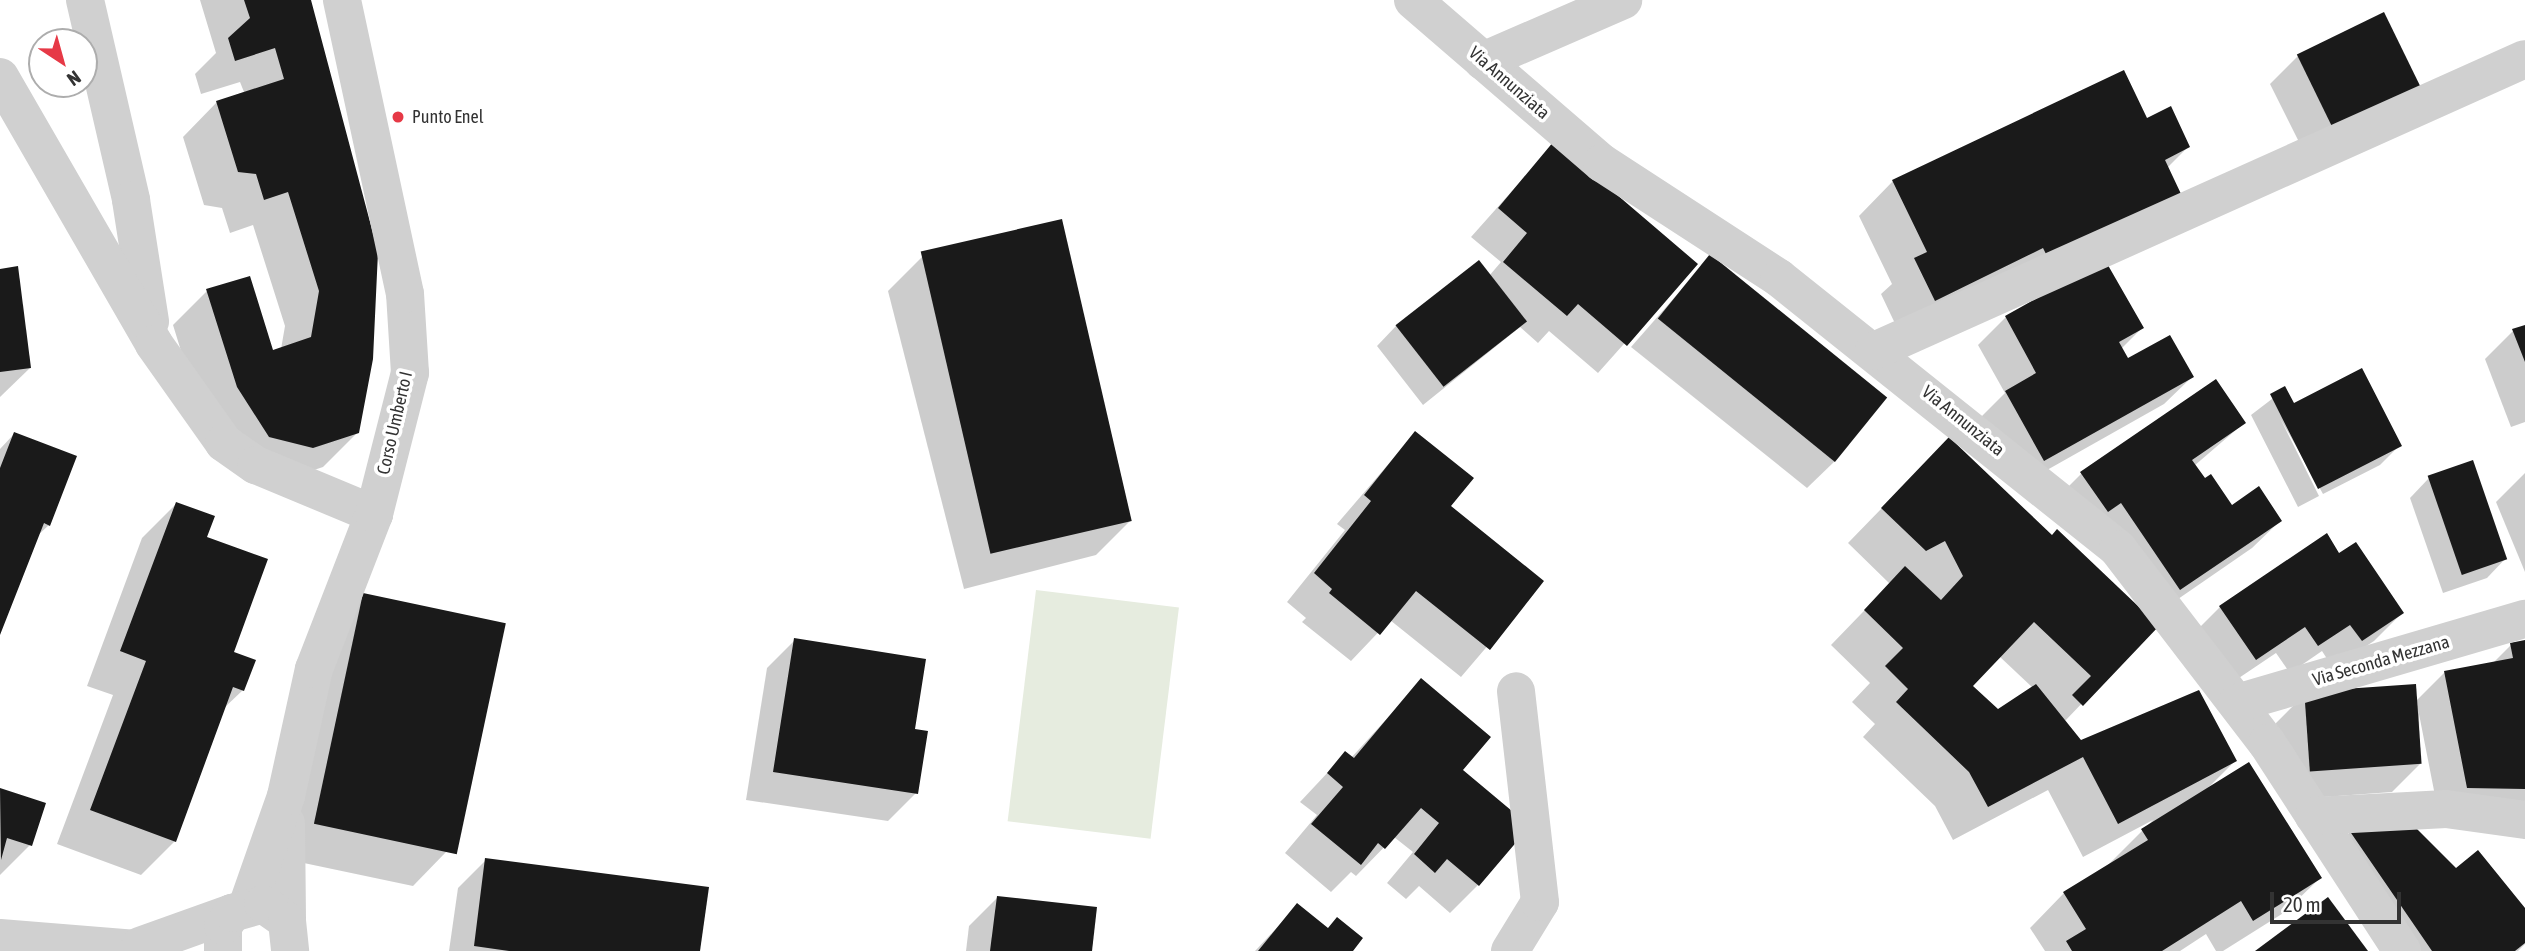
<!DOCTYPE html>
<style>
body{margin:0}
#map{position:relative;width:2525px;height:951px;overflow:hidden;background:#fff;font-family:"Asap Condensed",sans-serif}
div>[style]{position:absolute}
.green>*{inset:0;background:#e6ecdf;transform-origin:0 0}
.shadow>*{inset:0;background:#0003}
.building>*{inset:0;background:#1a1a1a;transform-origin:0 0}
.street>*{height:38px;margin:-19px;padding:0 19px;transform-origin:19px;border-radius:19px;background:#d0d0d0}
.dots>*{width:19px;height:19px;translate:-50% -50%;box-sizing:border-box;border:4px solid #fff;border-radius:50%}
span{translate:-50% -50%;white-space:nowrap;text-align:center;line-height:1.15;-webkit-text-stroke:7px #fff;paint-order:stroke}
.street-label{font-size:18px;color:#333}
.poi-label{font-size:18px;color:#333}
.left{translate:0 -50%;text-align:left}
.north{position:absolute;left:28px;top:28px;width:70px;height:70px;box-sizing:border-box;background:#fff;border:2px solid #adadad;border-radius:50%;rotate:144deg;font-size:19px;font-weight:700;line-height:28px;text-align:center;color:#333}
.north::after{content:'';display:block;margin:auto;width:24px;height:32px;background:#e63946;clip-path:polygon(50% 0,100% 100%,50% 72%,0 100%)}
.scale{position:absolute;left:2270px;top:892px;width:131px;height:32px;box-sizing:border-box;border:4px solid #333;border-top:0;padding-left:9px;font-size:21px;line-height:24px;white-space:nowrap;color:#333;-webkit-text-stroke:5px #fff;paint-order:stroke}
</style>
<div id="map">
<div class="green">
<div style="left:1036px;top:590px;width:144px;height:233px;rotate:7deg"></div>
</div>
<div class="shadow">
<div style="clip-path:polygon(200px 0,309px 0,358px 432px,323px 467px,278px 482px,203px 422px,173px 325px,207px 291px,271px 352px,281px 349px,285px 326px,253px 225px,230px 233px,222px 208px,204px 205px,183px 137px,217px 102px,244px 92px,240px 82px,201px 94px,195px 74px,216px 53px)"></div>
<div style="clip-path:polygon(2298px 56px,2423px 95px,2310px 164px,2270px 84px)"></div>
<div style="clip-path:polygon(2146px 120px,2188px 147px,2167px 168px,2180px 196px,1900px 334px,1881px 294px,1892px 284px,1859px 216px,1893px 181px)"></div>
<div style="clip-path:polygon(1554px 144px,1695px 264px,1598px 373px,1549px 331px,1538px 343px,1520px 327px,1423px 405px,1377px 346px,1396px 326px,1489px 276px,1501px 262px,1471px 237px)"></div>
<div style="clip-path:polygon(923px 256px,1130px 521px,1096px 555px,964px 589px,888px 291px)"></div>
<div style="clip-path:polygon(1710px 257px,1835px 461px,1807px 488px,1631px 347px)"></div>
<div style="clip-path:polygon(0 270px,30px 368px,0 397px)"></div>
<div style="clip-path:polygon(2006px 317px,2142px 328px,2121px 349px,2127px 361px,2192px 377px,2164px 404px,2015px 488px,1978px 420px,2005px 393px,1978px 345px)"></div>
<div style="clip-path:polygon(2525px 326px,2525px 422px,2511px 427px,2485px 359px,2513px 331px)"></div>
<div style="clip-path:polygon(2285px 389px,2294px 406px,2400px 445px,2380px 465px,2323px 494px,2280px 418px,2319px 496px,2298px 507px,2251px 415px)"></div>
<div style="clip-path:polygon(2244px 423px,2194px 466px,2231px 507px,2280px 521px,2252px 548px,2152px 617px,2054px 501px,2082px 473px)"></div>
<div style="clip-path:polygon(1415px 433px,1448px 507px,1542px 582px,1461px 677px,1390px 620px,1351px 661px,1302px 622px,1306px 618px,1287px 602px,1345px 530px,1337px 524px)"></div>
<div style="clip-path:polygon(14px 434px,49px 525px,36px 537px,0 631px,0 449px)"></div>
<div style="clip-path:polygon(2525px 473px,2525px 572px,2496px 502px)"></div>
<div style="clip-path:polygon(evenodd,1915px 474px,2051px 538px,2156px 626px,2064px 722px,2080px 742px,2235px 761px,2207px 789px,2320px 878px,2285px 912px,2223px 951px,2216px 951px,2206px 934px,2180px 951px,2045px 951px,2030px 928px,2064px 893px,2108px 865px,2153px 820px,2083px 857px,2048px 790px,1953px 840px,1935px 806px,1863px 737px,1875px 724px,1852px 702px,1870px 683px,1831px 645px,1890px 584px,1848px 543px,1915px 474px,1999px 656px,2033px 688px,1998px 711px,1970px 686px,1999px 656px)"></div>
<div style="clip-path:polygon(2429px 478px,2506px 558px,2487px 578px,2443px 593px,2410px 498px)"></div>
<div style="clip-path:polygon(176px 504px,243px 690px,223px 709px,175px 841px,141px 875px,57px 844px,113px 695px,87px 686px,142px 538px)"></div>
<div style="clip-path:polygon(2339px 555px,2402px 613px,2374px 641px,2333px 668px,2322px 651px,2290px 673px,2276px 653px,2227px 686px,2192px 635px,2220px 607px)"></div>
<div style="clip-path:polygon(364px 595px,447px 851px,413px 886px,280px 858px,329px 629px)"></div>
<div style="clip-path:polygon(795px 640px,913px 730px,916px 793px,888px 821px,746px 800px,767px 668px)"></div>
<div style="clip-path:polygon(2525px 642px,2525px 817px,2439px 816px,2419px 714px,2420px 764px,2392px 792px,2282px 800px,2276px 723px,2304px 695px,2416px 701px,2445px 672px,2493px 663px,2511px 645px)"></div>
<div style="clip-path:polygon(1421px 681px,1461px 770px,1478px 885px,1450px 913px,1419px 886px,1406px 899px,1387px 883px,1413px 852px,1394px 837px,1356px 876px,1351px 872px,1331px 892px,1285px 853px,1317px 815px,1300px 802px,1345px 754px,1351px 758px)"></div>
<div style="clip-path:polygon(0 790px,44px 804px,30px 845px,0 875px)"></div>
<div style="clip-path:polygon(2350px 832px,2455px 870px,2525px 911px,2525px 944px,2518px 951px,2386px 951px,2323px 859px)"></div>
<div style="clip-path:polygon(486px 860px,699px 951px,449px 951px,458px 888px)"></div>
<div style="clip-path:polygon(997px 898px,1090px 951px,966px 951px,969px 926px)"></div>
<div style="clip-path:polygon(1297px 906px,1327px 930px,1351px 951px,1255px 951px)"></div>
</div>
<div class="building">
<div style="clip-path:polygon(244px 0,311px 0,378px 252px,373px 359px,359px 433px,313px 448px,269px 437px,237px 387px,206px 289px,250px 276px,273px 350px,311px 337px,319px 291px,288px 192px,264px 200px,256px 174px,238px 172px,216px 101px,284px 79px,275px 48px,235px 61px,228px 38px,250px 18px)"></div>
<div style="left:2384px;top:12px;width:93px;height:97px;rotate:64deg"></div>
<div style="clip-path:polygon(2124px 70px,2147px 118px,2171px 106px,2190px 147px,2165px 160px,2182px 196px,2049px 260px,2043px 248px,1935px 301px,1914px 258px,1927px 252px,1892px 180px)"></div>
<div style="clip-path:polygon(1554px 141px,1698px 264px,1627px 346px,1578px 304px,1567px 316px,1503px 262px,1527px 233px,1498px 208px)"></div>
<div style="left:1062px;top:219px;width:310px;height:145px;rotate:77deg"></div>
<div style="left:1710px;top:254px;width:228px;height:83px;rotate:39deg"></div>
<div style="left:1479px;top:260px;width:78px;height:106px;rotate:52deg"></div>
<div style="clip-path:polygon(2105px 260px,2144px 328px,2119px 342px,2128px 358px,2170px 335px,2194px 377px,2044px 461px,2005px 391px,2036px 373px,2005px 316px)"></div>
<div style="clip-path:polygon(18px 266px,31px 368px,0 372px,0 269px)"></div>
<div style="clip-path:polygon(2525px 325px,2525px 362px,2512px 329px)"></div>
<div style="clip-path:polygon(2362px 368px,2402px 446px,2318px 489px,2270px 394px,2285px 386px,2294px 403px)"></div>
<div style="clip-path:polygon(2216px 379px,2246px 423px,2192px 460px,2205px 478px,2211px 474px,2232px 505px,2259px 486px,2282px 521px,2180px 590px,2121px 503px,2108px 512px,2080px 472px)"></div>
<div style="clip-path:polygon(1415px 431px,1474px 478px,1451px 506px,1544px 581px,1490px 650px,1416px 591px,1380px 635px,1329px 593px,1332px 589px,1314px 573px,1371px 501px,1364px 495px)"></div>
<div style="clip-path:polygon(14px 432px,77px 456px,50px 526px,44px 523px,0 635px,0 468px)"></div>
<div style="clip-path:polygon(1949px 437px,2052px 535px,2057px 529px,2159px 626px,2083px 706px,2072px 695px,2091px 676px,2034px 622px,1973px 686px,1998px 709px,2036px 684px,2081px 740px,2199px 690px,2237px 761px,2118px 824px,2083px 757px,1988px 807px,1969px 772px,1896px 702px,1908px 689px,1885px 666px,1903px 648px,1864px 610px,1905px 566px,1941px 600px,1963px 576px,1945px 541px,1926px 551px,1881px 508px)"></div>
<div style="left:2473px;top:460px;width:105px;height:48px;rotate:71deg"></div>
<div style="clip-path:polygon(176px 502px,215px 516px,207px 537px,268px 559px,234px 652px,256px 660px,244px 691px,233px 687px,176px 842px,90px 810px,146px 661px,120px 651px)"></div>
<div style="clip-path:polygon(2327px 533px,2339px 553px,2356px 542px,2404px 613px,2362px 641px,2350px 625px,2318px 646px,2305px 627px,2256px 660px,2219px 606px)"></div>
<div style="left:363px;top:593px;width:146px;height:236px;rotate:12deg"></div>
<div style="clip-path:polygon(794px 638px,926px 659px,915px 729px,928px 731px,918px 794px,773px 772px)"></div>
<div style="clip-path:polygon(2525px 640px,2525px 789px,2467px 788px,2444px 671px,2513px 658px,2510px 643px)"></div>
<div style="clip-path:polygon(1421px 678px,1491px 737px,1463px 770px,1530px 826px,1479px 886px,1447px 859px,1435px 873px,1414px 854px,1439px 823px,1421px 808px,1385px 849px,1378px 843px,1361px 865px,1311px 824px,1343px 787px,1327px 773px,1345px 751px,1354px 758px)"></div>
<div style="left:2416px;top:684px;width:80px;height:112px;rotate:86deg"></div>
<div style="clip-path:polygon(2249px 762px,2322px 878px,2253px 921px,2241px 901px,2162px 951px,2072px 951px,2066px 941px,2086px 929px,2063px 892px,2148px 840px,2141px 829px)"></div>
<div style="clip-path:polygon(0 788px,46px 803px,32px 846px,7px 838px,1px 860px)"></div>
<div style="clip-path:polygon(2417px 829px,2456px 868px,2478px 850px,2525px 908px,2525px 943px,2515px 951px,2432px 951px,2349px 830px)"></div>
<div style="clip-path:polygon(485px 858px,709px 887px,700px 951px,509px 951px,474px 946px)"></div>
<div style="clip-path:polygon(997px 896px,1097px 907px,1092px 951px,990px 951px)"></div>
<div style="clip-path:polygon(2328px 897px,2368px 951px,2255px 951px)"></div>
<div style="clip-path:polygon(1297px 903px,1328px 928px,1337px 917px,1363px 938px,1353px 951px,1258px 951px)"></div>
</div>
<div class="street">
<div style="left:85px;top:0;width:205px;rotate:77deg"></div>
<div style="left:131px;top:200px;width:123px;rotate:81.1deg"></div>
<div style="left:1413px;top:0;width:250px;rotate:40.8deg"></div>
<div style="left:1602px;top:163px;width:211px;rotate:33deg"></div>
<div style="left:1779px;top:278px;width:434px;rotate:38.6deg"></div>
<div style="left:2118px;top:549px;width:245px;rotate:52.5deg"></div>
<div style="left:2267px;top:743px;width:248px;rotate:57deg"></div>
<div style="left:1483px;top:61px;width:153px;rotate:-23.5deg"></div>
<div style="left:0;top:77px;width:308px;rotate:60deg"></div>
<div style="left:154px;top:344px;width:121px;rotate:54.7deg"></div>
<div style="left:224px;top:443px;width:39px;rotate:35deg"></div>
<div style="left:256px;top:465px;width:128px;rotate:22.6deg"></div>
<div style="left:1874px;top:351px;width:713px;rotate:-24.16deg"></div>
<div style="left:2237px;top:703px;width:300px;rotate:-16.3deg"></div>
<div style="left:2314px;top:816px;width:132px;rotate:-3deg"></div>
<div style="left:2446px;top:809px;width:80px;rotate:7.9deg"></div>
<div style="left:286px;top:823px;width:98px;rotate:89.4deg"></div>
<div style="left:248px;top:904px;width:114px;rotate:-70.6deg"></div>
<div style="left:286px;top:796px;width:130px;rotate:-77.6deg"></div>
<div style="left:314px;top:669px;width:166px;rotate:-68.8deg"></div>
<div style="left:374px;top:514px;width:146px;rotate:-75.7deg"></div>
<div style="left:410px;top:373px;width:79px;rotate:-93.6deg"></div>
<div style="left:405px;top:294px;width:301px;rotate:-102.1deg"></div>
<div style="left:0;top:938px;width:161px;rotate:4.6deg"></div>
<div style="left:140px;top:946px;width:98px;rotate:-19.7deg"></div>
<div style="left:223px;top:951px;width:25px;rotate:-90deg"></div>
<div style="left:223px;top:926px;width:16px;rotate:-55deg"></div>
<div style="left:232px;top:913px;width:32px;rotate:-16deg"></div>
<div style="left:263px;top:904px;width:29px;rotate:35deg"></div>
<div style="left:287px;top:921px;width:30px;rotate:84deg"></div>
<div style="left:1510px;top:951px;width:57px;rotate:-58.5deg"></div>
<div style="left:1540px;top:902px;width:212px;rotate:-96.5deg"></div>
</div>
<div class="dots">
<div style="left:398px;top:117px;background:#e63946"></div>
</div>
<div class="street-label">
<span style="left:1509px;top:83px;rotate:41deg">Via Annunziata</span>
<span style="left:1963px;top:421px;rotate:39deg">Via Annunziata</span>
<span style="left:395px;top:423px;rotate:-77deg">Corso Umberto I</span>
<span style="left:2381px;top:661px;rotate:-16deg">Via Seconda Mezzana</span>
</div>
<div class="poi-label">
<span class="left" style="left:412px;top:117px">Punto Enel</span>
</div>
<div class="north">N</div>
<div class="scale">20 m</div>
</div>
